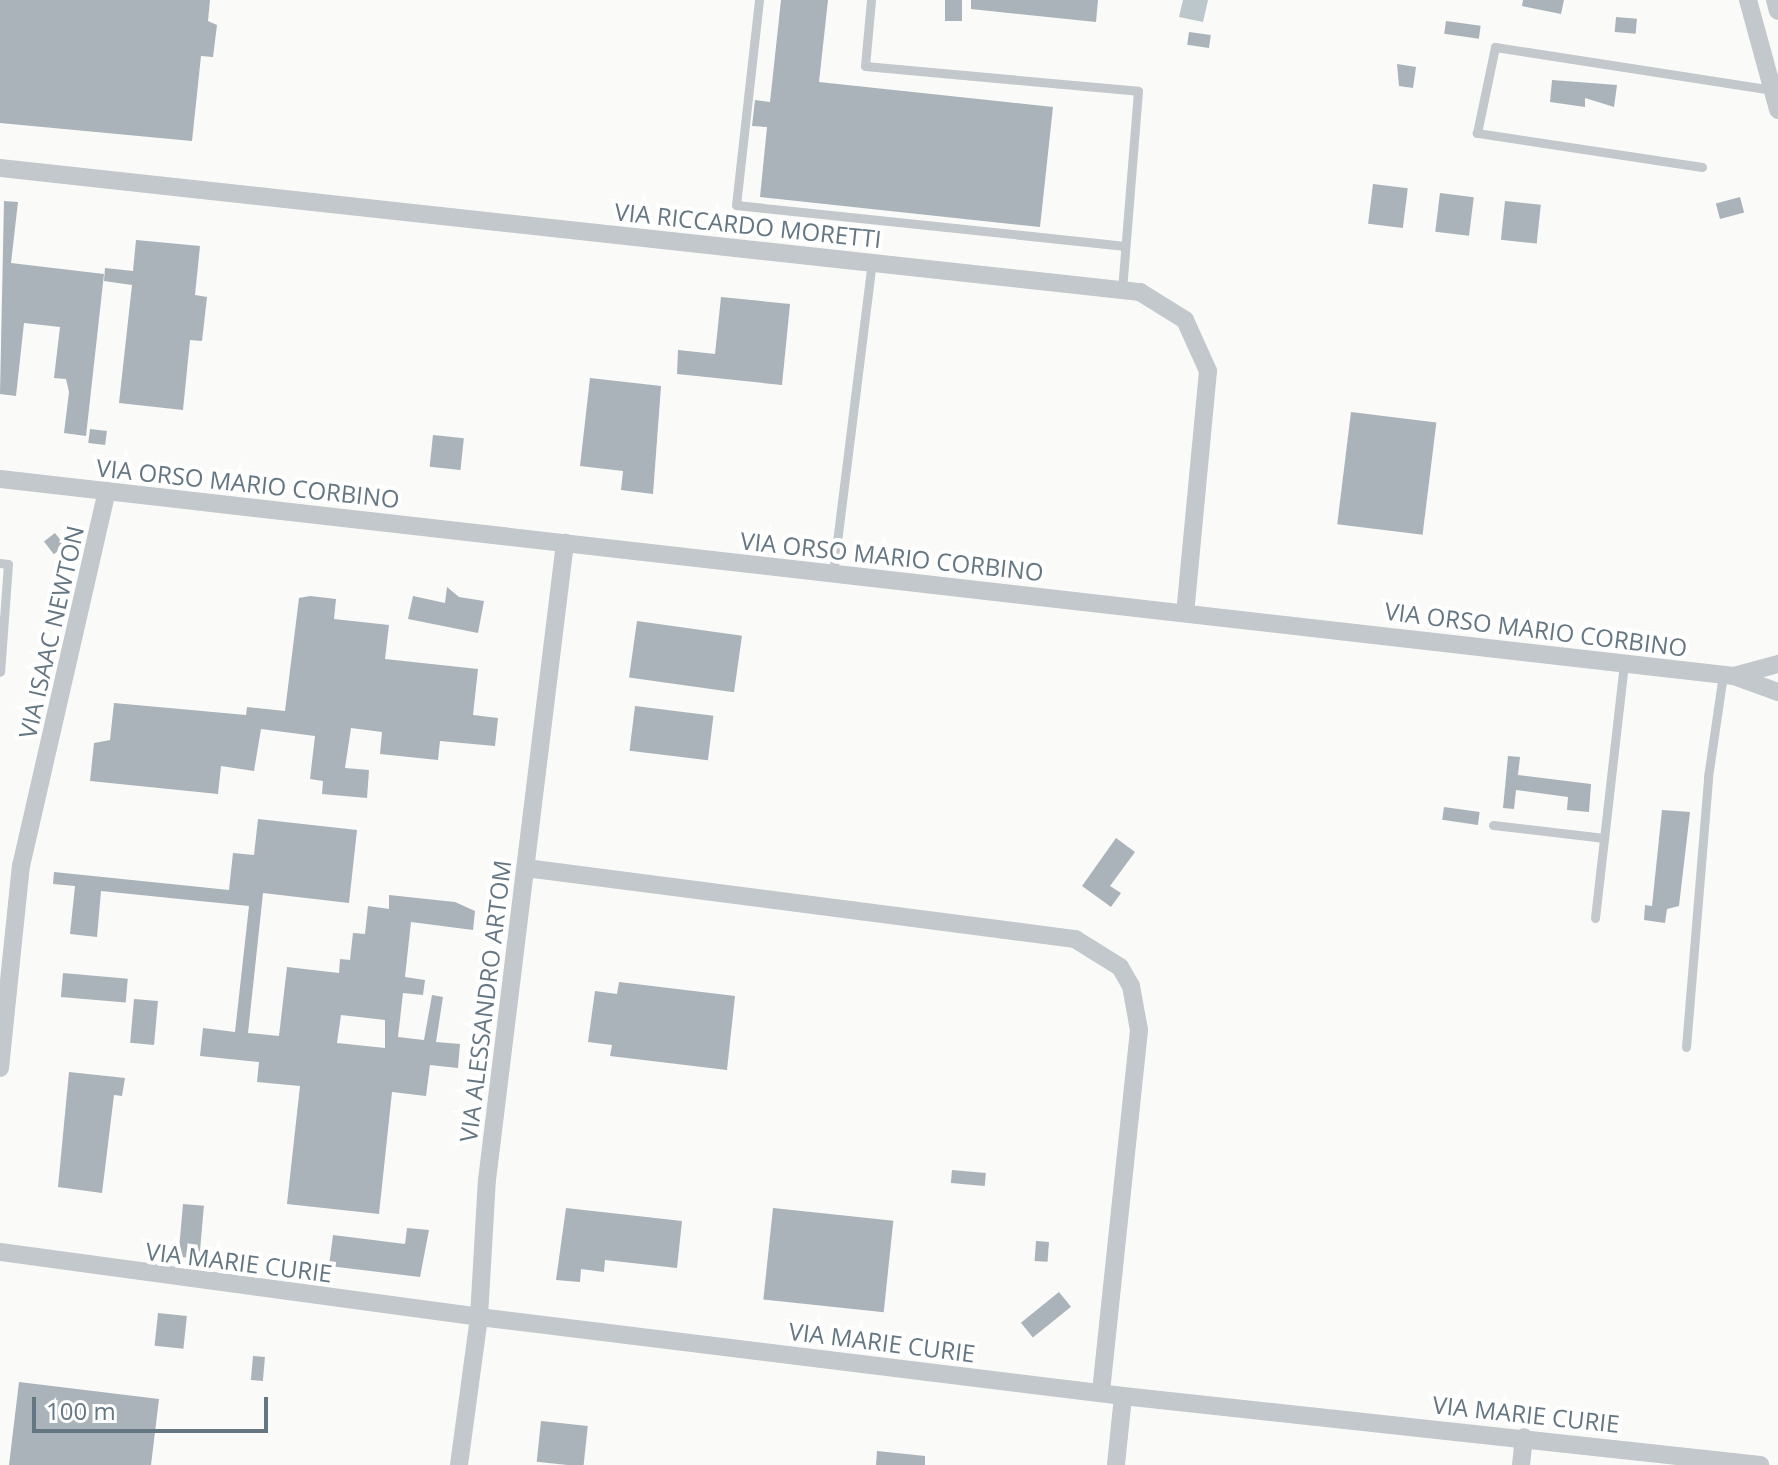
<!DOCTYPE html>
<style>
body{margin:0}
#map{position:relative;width:1778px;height:1465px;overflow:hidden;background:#fafaf8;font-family:"Open Sans",sans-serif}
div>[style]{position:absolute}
.water>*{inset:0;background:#bbc7cb}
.building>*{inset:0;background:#aab3b9;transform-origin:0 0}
.service>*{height:9px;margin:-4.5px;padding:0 4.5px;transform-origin:4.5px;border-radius:4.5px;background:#c3c8cc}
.minor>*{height:18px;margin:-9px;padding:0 9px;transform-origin:9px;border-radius:9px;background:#c3c8cc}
span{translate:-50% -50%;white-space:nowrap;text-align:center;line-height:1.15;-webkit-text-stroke:8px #fff;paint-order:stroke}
.street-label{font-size:24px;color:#657683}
.scale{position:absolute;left:32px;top:1397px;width:236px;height:36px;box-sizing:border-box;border:4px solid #657683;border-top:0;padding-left:10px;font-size:24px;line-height:28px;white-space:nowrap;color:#657683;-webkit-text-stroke:6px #fff;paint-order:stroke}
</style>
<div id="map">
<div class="water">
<div style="clip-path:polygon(1183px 0,1208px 0,1203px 22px,1179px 17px)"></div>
</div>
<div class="building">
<div style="clip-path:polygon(0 0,210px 0,208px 21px,217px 25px,213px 57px,201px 56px,192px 141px,0 123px)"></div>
<div style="clip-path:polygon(781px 0,828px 0,819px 82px,1053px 107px,1040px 227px,760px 197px,767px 127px,752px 126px,755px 100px,770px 102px)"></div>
<div style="left:945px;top:0;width:17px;height:21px"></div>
<div style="clip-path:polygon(971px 0,1098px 0,1096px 22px,971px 9px)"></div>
<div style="clip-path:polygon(1523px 0,1564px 0,1561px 14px,1522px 6px)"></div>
<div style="left:1616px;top:17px;width:21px;height:15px;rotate:5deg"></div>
<div style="left:1446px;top:21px;width:35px;height:13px;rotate:8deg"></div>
<div style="left:1189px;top:32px;width:22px;height:13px;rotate:8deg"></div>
<div style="clip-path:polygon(1397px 64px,1416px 67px,1413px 88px,1399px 86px)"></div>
<div style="clip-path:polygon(1552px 80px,1617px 85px,1614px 107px,1585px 98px,1585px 107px,1550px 102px)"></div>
<div style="left:1373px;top:184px;width:35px;height:40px;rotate:7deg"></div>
<div style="left:1440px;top:193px;width:34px;height:39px;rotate:7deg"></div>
<div style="left:1740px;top:197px;width:16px;height:25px;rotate:75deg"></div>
<div style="clip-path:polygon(4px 201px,18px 202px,11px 263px,104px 274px,86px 436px,64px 433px,69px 392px,66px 379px,54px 378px,60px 327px,24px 323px,16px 396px,0 394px)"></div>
<div style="left:1505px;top:201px;width:36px;height:39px;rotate:6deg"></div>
<div style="clip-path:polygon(136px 240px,200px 246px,195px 295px,207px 297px,202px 341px,190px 340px,183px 410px,119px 403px,132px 285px,104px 281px,105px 268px,133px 271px)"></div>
<div style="clip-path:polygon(721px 297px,790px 304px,782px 385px,677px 374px,678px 350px,715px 354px)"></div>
<div style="clip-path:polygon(590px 378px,661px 386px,653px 494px,621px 490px,623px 471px,580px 466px)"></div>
<div style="left:1351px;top:412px;width:86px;height:113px;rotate:7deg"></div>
<div style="left:90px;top:429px;width:17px;height:14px;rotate:7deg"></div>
<div style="left:433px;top:435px;width:31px;height:32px;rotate:6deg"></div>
<div style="left:55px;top:533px;width:16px;height:14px;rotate:52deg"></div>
<div style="clip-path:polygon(447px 587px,459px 597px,484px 601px,478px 633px,408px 619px,413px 596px,445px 603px)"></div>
<div style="clip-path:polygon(310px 596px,336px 599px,334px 619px,389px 625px,385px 659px,478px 669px,473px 715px,498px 718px,495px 746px,440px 741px,438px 760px,380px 754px,382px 732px,351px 728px,345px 768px,369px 770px,367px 798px,322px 794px,323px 781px,310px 779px,315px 736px,261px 729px,254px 771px,221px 766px,218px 794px,90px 781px,94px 743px,110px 740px,114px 703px,246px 715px,247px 707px,285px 711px,299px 598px)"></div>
<div style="left:637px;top:621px;width:106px;height:57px;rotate:8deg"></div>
<div style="left:635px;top:706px;width:79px;height:45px;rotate:7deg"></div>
<div style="clip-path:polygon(1508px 756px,1520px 757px,1518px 775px,1591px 784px,1589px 812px,1567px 810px,1568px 797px,1516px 790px,1514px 809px,1503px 808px)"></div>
<div style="left:1444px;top:807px;width:36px;height:13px;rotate:8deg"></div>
<div style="clip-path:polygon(1662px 810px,1690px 812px,1679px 906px,1667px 909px,1665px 923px,1644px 920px,1645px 905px,1652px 906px)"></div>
<div style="clip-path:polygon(evenodd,258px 819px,357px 830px,349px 903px,263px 893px,248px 1033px,279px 1036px,287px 967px,339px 973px,340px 959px,350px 960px,353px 933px,365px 934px,368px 906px,389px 909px,389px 895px,455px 902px,475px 911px,473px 930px,411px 922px,405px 977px,425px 980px,423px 995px,403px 993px,398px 1037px,424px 1040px,432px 995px,443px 997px,436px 1042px,460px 1044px,458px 1068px,430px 1065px,426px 1096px,392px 1092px,379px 1214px,287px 1204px,300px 1086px,257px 1082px,259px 1062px,200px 1056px,203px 1028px,235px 1032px,249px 906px,101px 891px,97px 937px,70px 934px,75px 886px,53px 884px,54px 872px,229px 890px,233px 853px,254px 855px,258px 819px,341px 1015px,385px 1020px,385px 1048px,337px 1043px,341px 1015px)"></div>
<div style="clip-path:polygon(1116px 838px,1135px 852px,1110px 886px,1121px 893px,1111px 907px,1082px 886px)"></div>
<div style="left:63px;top:973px;width:65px;height:24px;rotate:5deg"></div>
<div style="clip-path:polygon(619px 982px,735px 996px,727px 1070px,610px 1056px,612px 1045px,588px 1042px,595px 991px,617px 994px)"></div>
<div style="left:134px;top:999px;width:24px;height:44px;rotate:5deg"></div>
<div style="clip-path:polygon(69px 1072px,125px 1078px,122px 1096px,114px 1095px,102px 1193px,58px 1187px)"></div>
<div style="left:952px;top:1170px;width:34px;height:13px;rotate:5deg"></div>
<div style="left:183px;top:1204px;width:21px;height:53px;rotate:5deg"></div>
<div style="clip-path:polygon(566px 1208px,682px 1221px,677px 1268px,605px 1260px,604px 1272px,581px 1269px,580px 1282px,556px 1280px)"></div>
<div style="left:773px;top:1208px;width:121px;height:92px;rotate:6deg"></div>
<div style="clip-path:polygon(407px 1228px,429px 1230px,420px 1277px,329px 1266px,333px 1235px,405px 1244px)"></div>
<div style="left:1036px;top:1241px;width:13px;height:20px;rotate:4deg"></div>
<div style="left:1059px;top:1292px;width:19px;height:49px;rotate:51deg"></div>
<div style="left:158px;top:1313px;width:29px;height:33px;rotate:6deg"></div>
<div style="left:253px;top:1356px;width:12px;height:24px;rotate:5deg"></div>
<div style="clip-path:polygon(19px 1382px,159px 1399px,151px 1465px,9px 1465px)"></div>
<div style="left:541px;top:1421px;width:47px;height:41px;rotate:6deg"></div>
<div style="clip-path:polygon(877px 1451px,925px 1456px,925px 1465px,876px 1465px)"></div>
</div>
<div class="service">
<div style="left:759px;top:0;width:206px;rotate:96.4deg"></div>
<div style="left:736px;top:205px;width:389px;rotate:6deg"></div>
<div style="left:871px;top:0;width:66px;rotate:95.2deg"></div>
<div style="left:865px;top:66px;width:274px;rotate:5.2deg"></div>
<div style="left:1138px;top:91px;width:200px;rotate:94.6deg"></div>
<div style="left:1702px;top:167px;width:228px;rotate:-171.4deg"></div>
<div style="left:1477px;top:133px;width:88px;rotate:-78.2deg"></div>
<div style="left:1495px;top:47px;width:281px;rotate:8.8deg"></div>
<div style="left:0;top:563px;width:8px;rotate:7deg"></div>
<div style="left:8px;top:564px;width:108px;rotate:94.2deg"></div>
<div style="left:833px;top:574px;width:315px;rotate:-82.9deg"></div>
<div style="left:1493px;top:825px;width:112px;rotate:6.7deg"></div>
<div style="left:1595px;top:918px;width:257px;rotate:-83.5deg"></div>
<div style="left:1686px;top:1047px;width:271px;rotate:-85.3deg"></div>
<div style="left:1708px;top:777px;width:104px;rotate:-81.7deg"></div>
</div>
<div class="minor">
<div style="left:1748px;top:0;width:114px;rotate:74.7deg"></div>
<div style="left:1775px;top:0;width:11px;rotate:75deg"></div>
<div style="left:0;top:168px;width:1147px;rotate:6.21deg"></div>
<div style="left:1140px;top:292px;width:53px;rotate:31.9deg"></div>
<div style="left:1185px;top:320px;width:56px;rotate:65.7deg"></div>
<div style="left:1208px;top:371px;width:243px;rotate:95.4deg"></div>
<div style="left:0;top:479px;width:1745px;rotate:6.48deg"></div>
<div style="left:1734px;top:676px;width:46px;rotate:-15.3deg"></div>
<div style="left:1734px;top:676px;width:47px;rotate:20deg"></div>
<div style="left:526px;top:868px;width:554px;rotate:7.37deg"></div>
<div style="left:1075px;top:939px;width:53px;rotate:31.9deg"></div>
<div style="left:1120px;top:967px;width:22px;rotate:60deg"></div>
<div style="left:1131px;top:986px;width:45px;rotate:79.7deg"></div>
<div style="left:1139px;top:1030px;width:365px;rotate:96deg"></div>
<div style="left:0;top:1068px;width:203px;rotate:-84.1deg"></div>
<div style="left:21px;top:866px;width:385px;rotate:-77.1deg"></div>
<div style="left:0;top:1252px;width:483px;rotate:7.7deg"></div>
<div style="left:479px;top:1317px;width:649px;rotate:6.99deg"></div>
<div style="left:1123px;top:1396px;width:641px;rotate:6.18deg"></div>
<div style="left:459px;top:1465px;width:149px;rotate:-82.3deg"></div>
<div style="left:479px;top:1317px;width:137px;rotate:-86.7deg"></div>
<div style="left:487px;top:1180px;width:642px;rotate:-83.02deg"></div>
<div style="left:1116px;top:1465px;width:69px;rotate:-84.2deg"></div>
<div style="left:1521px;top:1465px;width:28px;rotate:-84deg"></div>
</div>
<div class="street-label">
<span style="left:748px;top:225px;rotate:6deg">VIA RICCARDO MORETTI</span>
<span style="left:248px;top:483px;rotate:6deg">VIA ORSO MARIO CORBINO</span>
<span style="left:892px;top:556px;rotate:6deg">VIA ORSO MARIO CORBINO</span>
<span style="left:1536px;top:629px;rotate:7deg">VIA ORSO MARIO CORBINO</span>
<span style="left:51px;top:632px;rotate:-77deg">VIA ISAAC NEWTON</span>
<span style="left:485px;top:1001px;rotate:-83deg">VIA ALESSANDRO ARTOM</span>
<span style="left:239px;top:1262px;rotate:7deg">VIA MARIE CURIE</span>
<span style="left:882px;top:1342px;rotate:7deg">VIA MARIE CURIE</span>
<span style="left:1526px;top:1414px;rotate:6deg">VIA MARIE CURIE</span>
</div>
<div class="scale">100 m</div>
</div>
